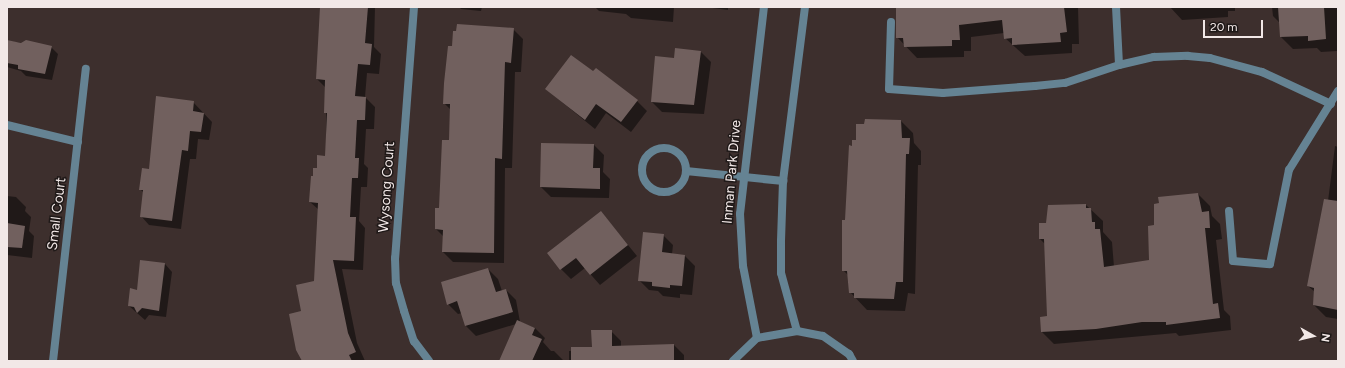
<!DOCTYPE html>
<style>
body{margin:0}
#map{position:relative;width:1345px;height:368px;overflow:hidden;background:#3d2f2d;font-family:Figtree,sans-serif}
div>[style]{position:absolute}
.shadow>*{inset:0;background:#0007}
.building>*{inset:0;background:#71605e}
.minor>*{height:8px;margin:-4px;padding:0 4px;transform-origin:4px;border-radius:4px;background:#658393}
.minor>.ring{margin:-4px;padding:0;box-sizing:content-box;background:none;border:8px solid #658393;border-radius:50%}
span{translate:-50% -50%;white-space:nowrap;text-align:center;line-height:1.15;-webkit-text-stroke:3px #1f1918;paint-order:stroke}
.street-label{font-size:14px;color:#f2e8e7}
.frame{position:absolute;inset:0;border:8px solid #f2e8e7;pointer-events:none}
.north{position:absolute;left:1293px;top:316px;width:40px;height:40px;-webkit-text-stroke:3px #1f1918;paint-order:stroke;rotate:98deg;font-size:11px;font-weight:700;line-height:16px;text-align:center;color:#f2e8e7}
.north::after{content:'';display:block;margin:auto;width:14px;height:18px;background:#f2e8e7;clip-path:polygon(50% 0,100% 100%,50% 72%,0 100%)}
.scale{position:absolute;left:1203px;top:20px;width:60px;height:18px;box-sizing:border-box;border:2px solid #f2e8e7;border-top:0;padding-left:5px;font-size:12px;line-height:14px;white-space:nowrap;color:#f2e8e7;-webkit-text-stroke:3px #1f1918;paint-order:stroke}
</style>
<div id="map">
<div class="shadow">
<div style="clip-path:polygon(321px 7px,375px 7px,374px 47px,381px 54px,379px 74px,367px 73px,365px 97px,375px 107px,374px 129px,366px 129px,364px 164px,368px 168px,367px 187px,361px 187px,359px 221px,365px 228px,363px 270px,342px 269px,357px 343px,365px 361px,303px 361px,302px 312px,315px 282px,319px 210px,310px 202px,314px 177px,326px 157px,326px 88px,317px 79px)"></div>
<div style="clip-path:polygon(459px 7px,482px 7px,481px 11px,461px 9px)"></div>
<div style="clip-path:polygon(595px 7px,674px 7px,673px 22px,631px 18px,626px 14px,599px 11px)"></div>
<div style="clip-path:polygon(705px 7px,728px 7px,728px 10px)"></div>
<div style="clip-path:polygon(897px 7px,1078px 7px,1079px 44px,1072px 44px,1072px 53px,1025px 56px,1005px 38px,1004px 33px,971px 37px,971px 51px,964px 51px,964px 57px,917px 58px,897px 37px)"></div>
<div style="clip-path:polygon(1235px 7px,1235px 11px,1228px 11px,1228px 17px,1182px 20px,1170px 7px)"></div>
<div style="clip-path:polygon(1272px 7px,1338px 7px,1337px 51px,1321px 52px,1317px 48px,1293px 49px,1281px 37px,1280px 23px,1273px 16px)"></div>
<div style="clip-path:polygon(513px 29px,523px 39px,521px 72px,515px 72px,512px 168px,505px 168px,504px 263px,453px 262px,443px 252px,444px 237px,436px 229px,450px 141px,451px 110px,444px 103px)"></div>
<div style="clip-path:polygon(7px 41px,51px 47px,58px 54px,52px 80px,26px 76px,21px 71px,7px 67px)"></div>
<div style="clip-path:polygon(701px 52px,711px 62px,704px 114px,662px 112px,652px 102px,675px 59px)"></div>
<div style="clip-path:polygon(593px 73px,637px 101px,647px 111px,631px 132px,606px 113px,595px 129px,546px 89px)"></div>
<div style="clip-path:polygon(193px 102px,212px 122px,209px 140px,198px 139px,196px 159px,190px 159px,181px 229px,149px 225px,141px 216px,144px 193px,140px 189px)"></div>
<div style="clip-path:polygon(901px 121px,913px 133px,914px 143px,921px 151px,921px 165px,918px 165px,915px 294px,908px 293px,905px 311px,867px 310px,850px 292px,849px 276px,843px 270px,853px 147px,857px 141px)"></div>
<div style="clip-path:polygon(594px 145px,604px 155px,603px 172px,610px 179px,609px 198px,551px 197px,541px 187px)"></div>
<div style="clip-path:polygon(1335px 146px,1338px 147px,1338px 319px,1326px 317px,1314px 305px,1315px 292px,1308px 286px,1318px 231px,1321px 232px,1328px 201px)"></div>
<div style="clip-path:polygon(1198px 194px,1210px 206px,1212px 216px,1220px 224px,1222px 239px,1216px 240px,1224px 310px,1230px 316px,1231px 330px,1179px 336px,1176px 333px,1054px 344px,1042px 332px,1048px 317px,1045px 244px,1040px 239px,1047px 224px,1086px 205px,1103px 221px,1103px 232px,1112px 242px,1114px 267px,1150px 261px,1155px 226px)"></div>
<div style="clip-path:polygon(7px 196px,16px 197px,26px 207px,25px 211px,31px 217px,29px 231px,34px 236px,32px 258px,7px 255px)"></div>
<div style="clip-path:polygon(601px 212px,637px 256px,600px 285px,585px 268px,571px 279px,561px 269px)"></div>
<div style="clip-path:polygon(663px 235px,673px 245px,672px 254px,685px 256px,695px 266px,692px 295px,680px 294px,680px 298px,663px 296px,658px 291px,649px 290px,639px 280px)"></div>
<div style="clip-path:polygon(165px 264px,172px 272px,166px 317px,149px 315px,145px 320px,129px 306px,138px 291px)"></div>
<div style="clip-path:polygon(488px 269px,498px 279px,502px 291px,506px 290px,516px 300px,520px 322px,535px 328px,545px 338px,543px 342px,551px 351px,554px 351px,564px 361px,500px 361px,516px 324px,476px 336px,466px 326px,462px 313px,458px 314px,448px 304px)"></div>
<div style="clip-path:polygon(611px 331px,621px 341px,621px 347px,674px 345px,684px 355px,684px 361px,569px 361px,569px 351px,593px 350px)"></div>
</div>
<div class="building">
<div style="clip-path:polygon(320px 7px,368px 7px,365px 43px,372px 44px,370px 65px,358px 64px,355px 96px,366px 97px,365px 120px,357px 120px,355px 158px,359px 158px,358px 178px,352px 178px,350px 217px,356px 217px,354px 261px,333px 260px,348px 333px,356px 352px,349px 355px,352px 361px,302px 361px,296px 350px,289px 314px,301px 311px,296px 285px,314px 281px,318px 203px,309px 202px,311px 176px,313px 176px,313px 168px,317px 168px,317px 155px,325px 156px,327px 113px,324px 113px,325px 80px,316px 79px)"></div>
<div style="clip-path:polygon(896px 7px,1064px 7px,1067px 32px,1060px 33px,1061px 42px,1012px 45px,1012px 38px,1004px 39px,1002px 20px,959px 25px,960px 40px,952px 40px,952px 46px,904px 47px,903px 38px,896px 38px)"></div>
<div style="clip-path:polygon(1278px 7px,1324px 7px,1326px 39px,1308px 41px,1308px 36px,1280px 37px)"></div>
<div style="clip-path:polygon(457px 24px,514px 28px,511px 63px,505px 62px,502px 159px,495px 158px,494px 253px,442px 252px,443px 230px,435px 229px,435px 208px,439px 208px,442px 140px,449px 140px,450px 104px,443px 104px,444px 83px,448px 46px,452px 46px,453px 31px,456px 31px)"></div>
<div style="clip-path:polygon(7px 40px,21px 43px,26px 40px,52px 46px,45px 74px,18px 69px,18px 65px,7px 63px)"></div>
<div style="clip-path:polygon(675px 48px,701px 51px,694px 105px,651px 102px,655px 56px,674px 58px)"></div>
<div style="clip-path:polygon(571px 55px,593px 71px,596px 68px,638px 100px,621px 122px,596px 104px,585px 120px,545px 89px)"></div>
<div style="clip-path:polygon(156px 96px,194px 101px,193px 111px,204px 113px,201px 132px,190px 131px,188px 151px,182px 150px,172px 221px,140px 217px,143px 190px,139px 190px,142px 168px,149px 169px)"></div>
<div style="clip-path:polygon(865px 119px,901px 120px,902px 138px,910px 138px,909px 154px,906px 154px,903px 282px,896px 282px,894px 299px,854px 298px,854px 293px,849px 293px,847px 271px,842px 271px,842px 220px,845px 220px,849px 145px,852px 146px,852px 140px,856px 140px,856px 124px,864px 124px)"></div>
<div style="clip-path:polygon(541px 143px,594px 144px,593px 168px,600px 168px,600px 189px,540px 187px)"></div>
<div style="clip-path:polygon(1198px 193px,1202px 212px,1209px 211px,1210px 228px,1205px 228px,1213px 304px,1218px 303px,1220px 318px,1166px 325px,1166px 322px,1142px 322px,1096px 329px,1041px 332px,1040px 317px,1047px 316px,1044px 239px,1039px 239px,1039px 223px,1046px 223px,1048px 205px,1086px 204px,1086px 208px,1091px 208px,1092px 222px,1095px 222px,1095px 229px,1100px 229px,1104px 267px,1149px 260px,1148px 226px,1154px 225px,1154px 204px,1159px 203px,1158px 197px)"></div>
<div style="clip-path:polygon(1324px 199px,1338px 201px,1338px 310px,1313px 305px,1314px 288px,1307px 286px)"></div>
<div style="clip-path:polygon(601px 211px,628px 245px,590px 275px,576px 258px,560px 270px,547px 253px)"></div>
<div style="clip-path:polygon(7px 223px,25px 226px,22px 248px,7px 247px)"></div>
<div style="clip-path:polygon(643px 232px,664px 234px,662px 252px,685px 255px,682px 286px,670px 285px,670px 288px,652px 286px,652px 282px,638px 281px)"></div>
<div style="clip-path:polygon(140px 260px,165px 263px,159px 311px,142px 308px,137px 313px,134px 307px,128px 306px,130px 288px,137px 290px)"></div>
<div style="clip-path:polygon(488px 268px,496px 292px,506px 289px,513px 312px,465px 326px,457px 301px,447px 305px,441px 282px)"></div>
<div style="clip-path:polygon(517px 320px,535px 328px,532px 335px,542px 339px,532px 361px,499px 361px)"></div>
<div style="clip-path:polygon(591px 330px,612px 330px,612px 346px,674px 344px,674px 361px,571px 361px,571px 347px,592px 347px)"></div>
</div>
<div class="minor">
<div style="left:414px;top:7px;width:252px;rotate:94.3deg"></div>
<div style="left:395px;top:258px;width:25px;rotate:88deg"></div>
<div style="left:396px;top:283px;width:29px;rotate:74deg"></div>
<div style="left:404px;top:311px;width:32px;rotate:72deg"></div>
<div style="left:414px;top:341px;width:25px;rotate:53deg"></div>
<div style="left:1116px;top:7px;width:58px;rotate:87deg"></div>
<div style="left:891px;top:22px;width:67px;rotate:91.7deg"></div>
<div style="left:889px;top:89px;width:54px;rotate:4.2deg"></div>
<div style="left:943px;top:93px;width:92px;rotate:-4.4deg"></div>
<div style="left:1035px;top:86px;width:30px;rotate:-6deg"></div>
<div style="left:1065px;top:83px;width:57px;rotate:-18.4deg"></div>
<div style="left:1119px;top:65px;width:36px;rotate:-13deg"></div>
<div style="left:1154px;top:57px;width:34px;rotate:-2deg"></div>
<div style="left:1188px;top:56px;width:22px;rotate:5deg"></div>
<div style="left:1210px;top:58px;width:54px;rotate:15.1deg"></div>
<div style="left:1262px;top:72px;width:76px;rotate:24.9deg"></div>
<div style="left:7px;top:125px;width:73px;rotate:13.5deg"></div>
<div class="ring" style="left:642px;top:148px;width:36px;height:36px"></div>
<div style="left:686px;top:171px;width:98px;rotate:5.9deg"></div>
<div style="left:1229px;top:211px;width:50px;rotate:85.4deg"></div>
<div style="left:1233px;top:261px;width:37px;rotate:5deg"></div>
<div style="left:1270px;top:264px;width:96px;rotate:-78.6deg"></div>
<div style="left:1289px;top:170px;width:93px;rotate:-58.2deg"></div>
<div style="left:797px;top:331px;width:60px;rotate:-105.4deg"></div>
<div style="left:781px;top:273px;width:32px;rotate:-90deg"></div>
<div style="left:781px;top:241px;width:60px;rotate:-88.1deg"></div>
<div style="left:783px;top:181px;width:175px;rotate:-82.8deg"></div>
<div style="left:757px;top:338px;width:73px;rotate:-101deg"></div>
<div style="left:743px;top:266px;width:52px;rotate:-93.3deg"></div>
<div style="left:740px;top:214px;width:208px;rotate:-83.4deg"></div>
<div style="left:53px;top:361px;width:294px;rotate:-83.6deg"></div>
<div style="left:733px;top:361px;width:33px;rotate:-44deg"></div>
<div style="left:757px;top:338px;width:41px;rotate:-9.9deg"></div>
<div style="left:797px;top:331px;width:26px;rotate:11deg"></div>
<div style="left:823px;top:336px;width:32px;rotate:35deg"></div>
<div style="left:849px;top:354px;width:8px;rotate:60deg"></div>
</div>
<div class="street-label">
<span style="left:732px;top:172px;rotate:-85deg">Inman Park Drive</span>
<span style="left:387px;top:187px;rotate:-86deg">Wysong Court</span>
<span style="left:57px;top:214px;rotate:-83deg">Small Court</span>
</div>
<div class="frame"></div>
<div class="north">N</div>
<div class="scale">20 m</div>
</div>
